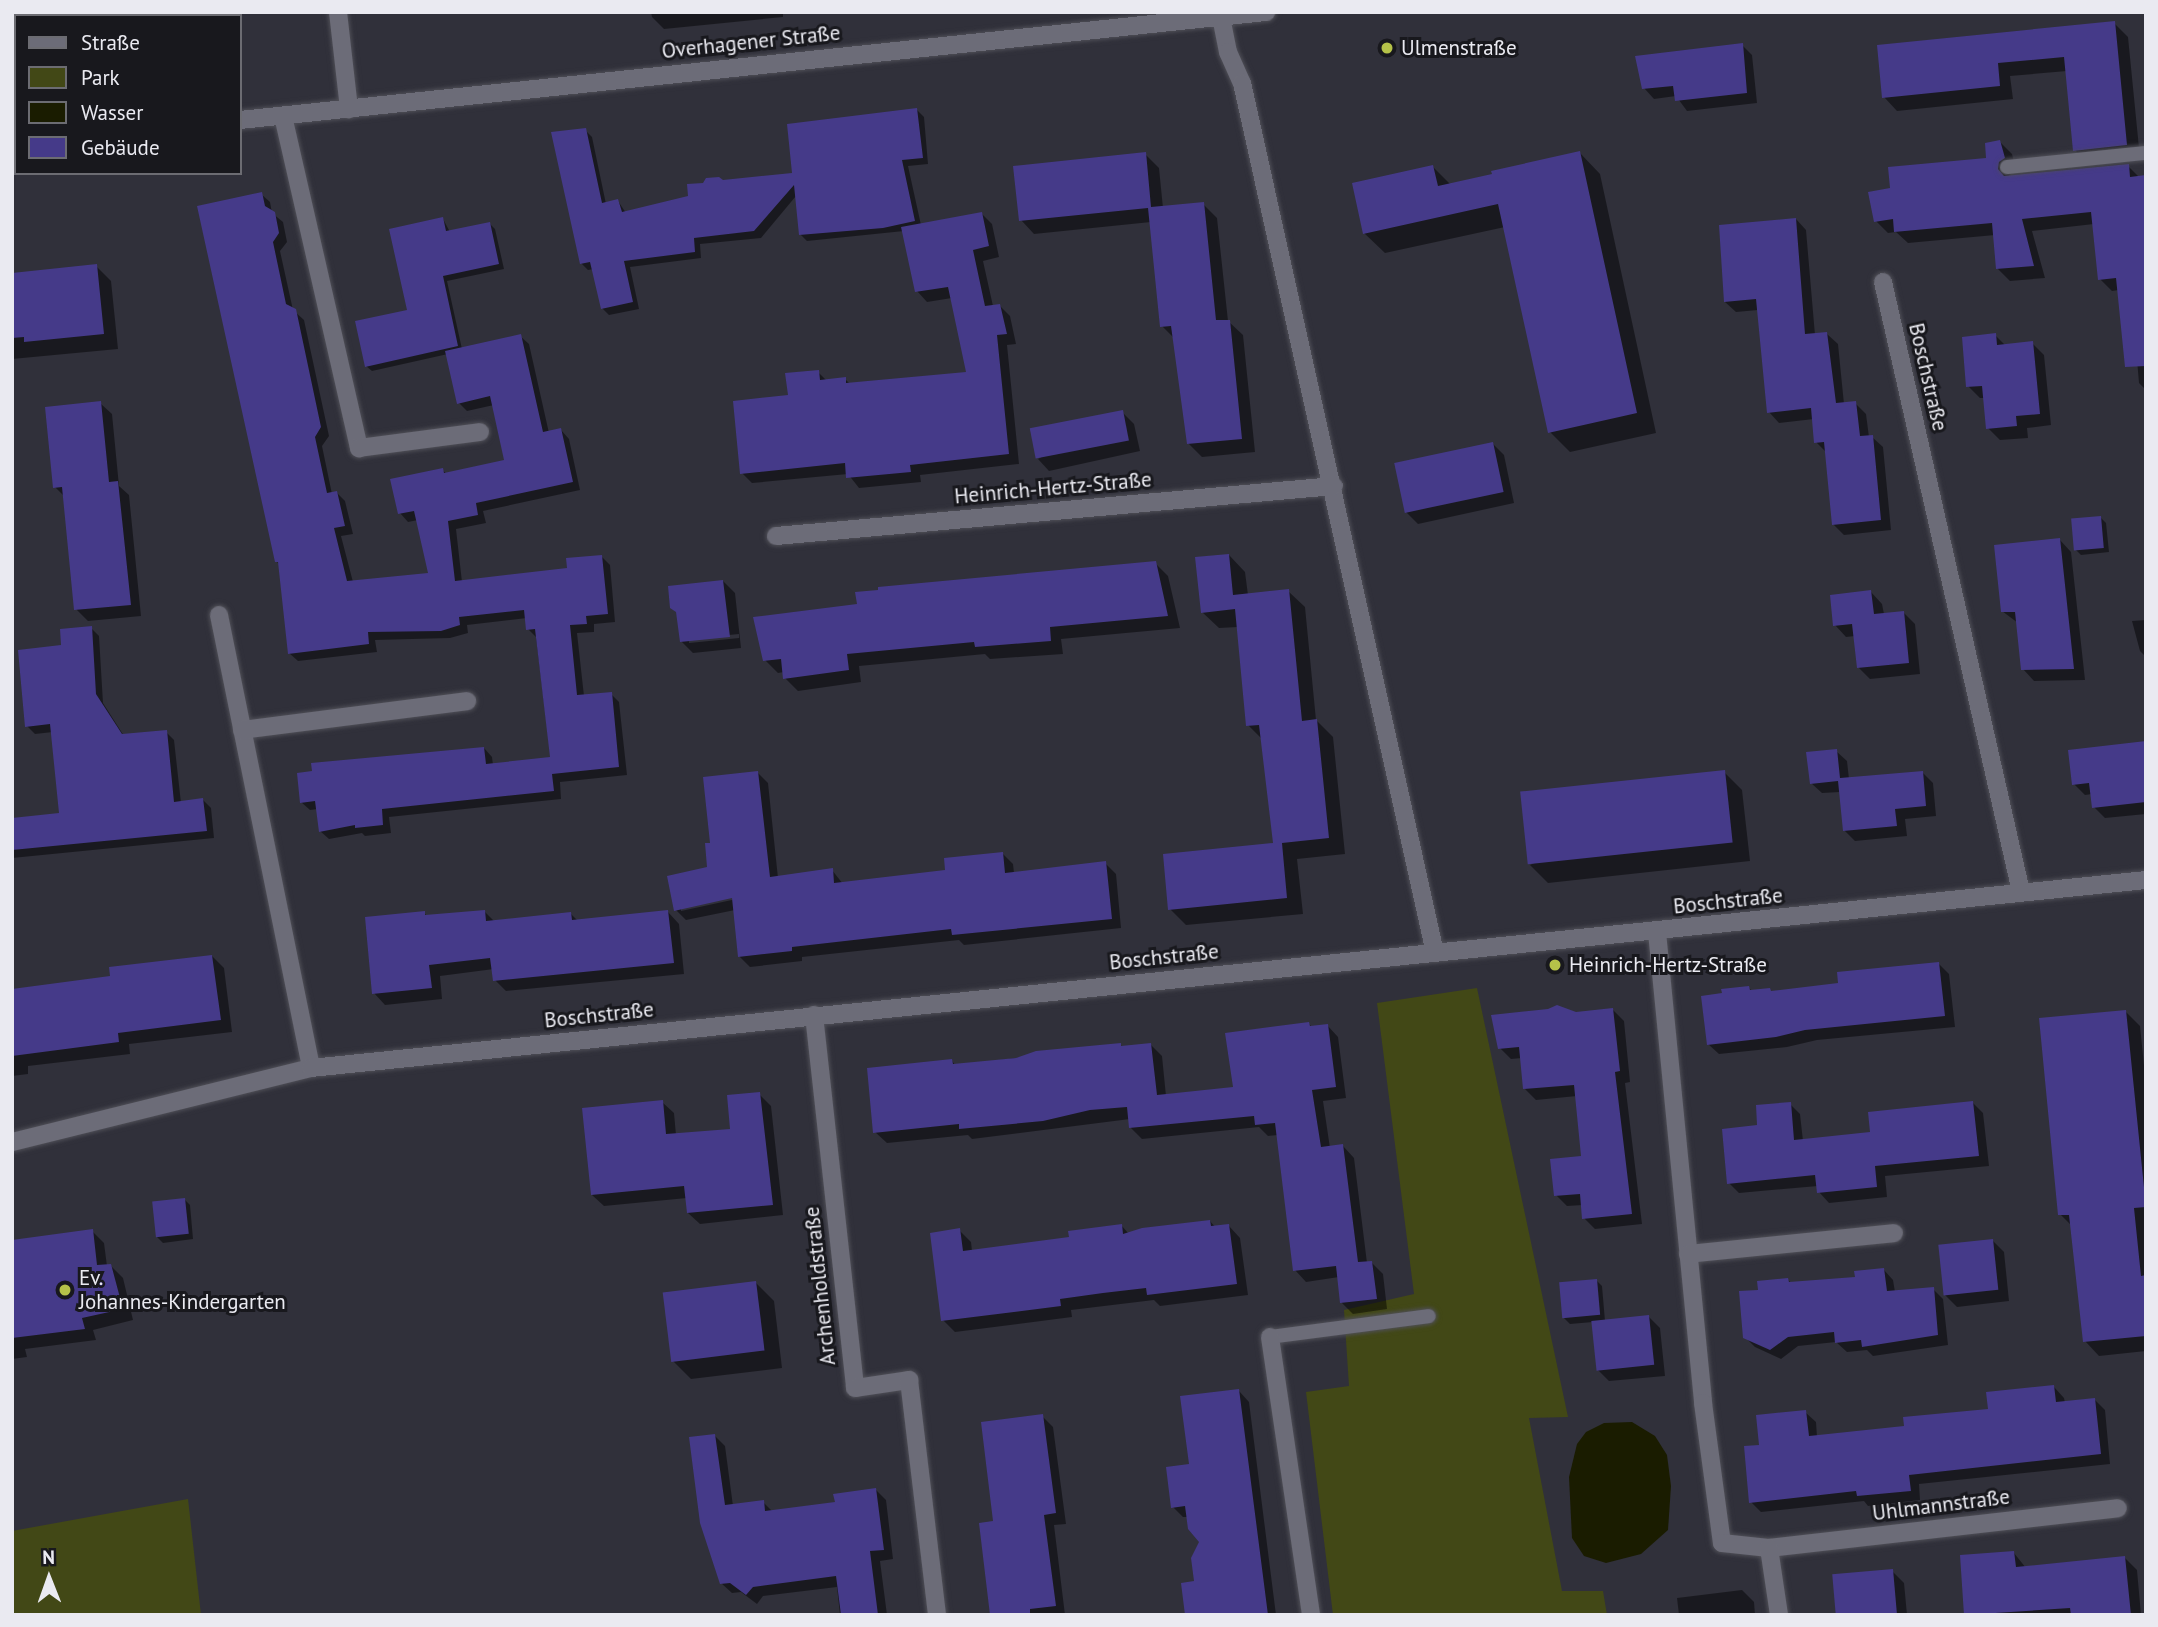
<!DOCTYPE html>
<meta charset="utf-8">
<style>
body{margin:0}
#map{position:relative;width:2158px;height:1627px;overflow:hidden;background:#30303a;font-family:"PT Sans",sans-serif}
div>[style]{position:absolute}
.green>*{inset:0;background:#424816}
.water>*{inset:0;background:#1a1c00}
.shadow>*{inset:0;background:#0007;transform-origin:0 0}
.building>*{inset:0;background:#453a89;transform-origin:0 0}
.roads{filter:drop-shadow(0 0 2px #4f4f57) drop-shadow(0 0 2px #4f4f57)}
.lane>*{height:14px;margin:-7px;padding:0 7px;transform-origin:7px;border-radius:7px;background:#6c6c78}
.street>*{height:18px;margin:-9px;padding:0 9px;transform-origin:9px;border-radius:9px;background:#6c6c78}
.secondary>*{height:18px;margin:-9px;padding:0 9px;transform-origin:9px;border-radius:9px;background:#6c6c78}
.dots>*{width:19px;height:19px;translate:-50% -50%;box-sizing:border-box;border:4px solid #18181d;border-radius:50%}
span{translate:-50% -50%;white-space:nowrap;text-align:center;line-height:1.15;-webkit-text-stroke:6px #18181d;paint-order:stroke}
.street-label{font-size:21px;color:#eaeaf1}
.poi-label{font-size:21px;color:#eaeaf1}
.left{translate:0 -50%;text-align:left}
.frame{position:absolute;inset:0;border:14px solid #eaeaf1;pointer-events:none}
.legend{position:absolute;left:14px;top:14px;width:228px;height:161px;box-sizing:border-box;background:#18181d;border:2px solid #6c6c72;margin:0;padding:9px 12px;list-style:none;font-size:21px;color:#eaeaf1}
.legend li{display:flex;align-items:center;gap:14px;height:35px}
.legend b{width:35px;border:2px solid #6c6c72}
.north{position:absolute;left:14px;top:1543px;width:70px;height:70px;-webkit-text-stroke:5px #18181d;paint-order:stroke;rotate:359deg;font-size:19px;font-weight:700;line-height:28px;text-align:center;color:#eaeaf1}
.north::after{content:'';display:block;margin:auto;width:24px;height:32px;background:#eaeaf1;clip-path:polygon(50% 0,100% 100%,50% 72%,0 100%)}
</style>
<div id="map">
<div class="green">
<div style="clip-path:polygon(1477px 988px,1568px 1417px,1529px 1418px,1562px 1591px,1603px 1591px,1607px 1615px,1333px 1615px,1306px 1392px,1349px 1386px,1344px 1310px,1414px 1294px,1377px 1003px)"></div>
<div style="clip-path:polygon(188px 1499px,201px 1615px,12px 1615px,12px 1531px)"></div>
</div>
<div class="water">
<div style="clip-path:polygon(1632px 1422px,1655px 1436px,1667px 1455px,1671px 1486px,1668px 1530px,1641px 1554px,1606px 1563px,1584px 1556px,1572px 1538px,1569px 1477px,1577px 1444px,1586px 1432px,1604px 1423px)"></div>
</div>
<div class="shadow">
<div style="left:69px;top:12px;width:105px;height:4px"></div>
<div style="clip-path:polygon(651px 12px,783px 12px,783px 17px,664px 29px,652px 17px)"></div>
<div style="clip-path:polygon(2114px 23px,2128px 37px,2140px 158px,2088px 164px,2075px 150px,2067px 71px,2010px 76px,2013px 99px,1897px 111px,1884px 97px)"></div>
<div style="clip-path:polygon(1742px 45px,1752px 55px,1757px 103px,1687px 111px,1676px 96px,1654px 99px,1644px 88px)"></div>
<div style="clip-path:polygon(917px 110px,924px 117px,928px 164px,908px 166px,921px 225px,981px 213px,992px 224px,999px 257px,983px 261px,993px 306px,1000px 306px,1010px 316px,1016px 344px,1007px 345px,1019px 464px,920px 475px,921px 482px,859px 488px,848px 474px,752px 483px,742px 473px,790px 397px,818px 372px,827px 381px,845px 379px,851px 385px,968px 373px,952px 298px,927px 302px,917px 291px,904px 231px,807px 241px,800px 234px,796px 196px,761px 238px,700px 244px,701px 258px,630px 267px,639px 309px,609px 315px,602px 308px,594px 269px,588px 270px,581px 263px,585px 130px,592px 137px,606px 204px,618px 201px,626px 213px,690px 198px,722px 182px,794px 175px)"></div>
<div style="clip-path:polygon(2000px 142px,2012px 154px,2016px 170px,2006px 178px,2128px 166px,2140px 178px,2146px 177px,2146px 390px,2139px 383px,2134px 325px,2119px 290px,2112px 291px,2100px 279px,2094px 224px,2032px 231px,2045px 278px,2010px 281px,1998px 269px,1995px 235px,1908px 243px,1896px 232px,1888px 233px,1876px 221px,1891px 189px,1988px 160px)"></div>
<div style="clip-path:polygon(1580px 153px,1600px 174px,1656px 433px,1570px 452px,1550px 432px,1505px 227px,1385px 253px,1364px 233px,1433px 167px,1451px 185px)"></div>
<div style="clip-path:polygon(1145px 154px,1159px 168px,1163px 208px,1203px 204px,1217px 218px,1228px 321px,1243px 335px,1255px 452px,1202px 457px,1188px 443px,1175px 339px,1162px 326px,1151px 222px,1034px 234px,1021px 220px)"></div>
<div style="clip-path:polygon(261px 194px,270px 202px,272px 213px,283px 222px,287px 242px,280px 251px,293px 310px,304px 320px,329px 436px,322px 446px,332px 494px,337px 493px,345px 501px,353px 534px,341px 536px,353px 582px,430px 574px,418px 520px,408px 522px,400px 513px,442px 470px,447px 474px,506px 462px,494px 405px,467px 411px,459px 403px,448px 354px,372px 371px,366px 366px,409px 311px,443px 219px,450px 232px,490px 224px,495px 229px,504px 269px,447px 281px,462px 349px,520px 336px,529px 344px,549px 433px,561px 430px,569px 439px,580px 490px,483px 511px,486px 523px,456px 529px,462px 582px,569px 570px,602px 557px,610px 565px,615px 622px,594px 624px,594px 632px,577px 633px,584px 696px,611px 694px,619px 702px,627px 775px,560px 782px,561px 799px,389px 817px,391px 833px,365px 836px,362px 833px,329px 839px,320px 831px,318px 809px,310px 810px,301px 802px,484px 748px,492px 757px,493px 765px,551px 759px,536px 637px,528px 629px,527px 618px,467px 625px,468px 633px,450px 638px,375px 640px,377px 652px,298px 661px,289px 653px,280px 565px,276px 561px)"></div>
<div style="clip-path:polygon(1796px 219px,1806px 230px,1815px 335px,1827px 334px,1838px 344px,1844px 404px,1855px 403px,1866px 414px,1869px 437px,1872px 437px,1883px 447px,1891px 530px,1844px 535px,1833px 524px,1827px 453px,1816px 442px,1814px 419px,1779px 423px,1769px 412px,1758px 310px,1736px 312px,1725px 302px)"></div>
<div style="clip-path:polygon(96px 266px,111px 281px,118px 349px,12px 359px,12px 275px)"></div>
<div style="clip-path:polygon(1995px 335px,2006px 346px,2032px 343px,2044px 355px,2051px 425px,2027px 428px,2028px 438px,2000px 440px,1988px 428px,1985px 398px,1980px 398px,1968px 386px)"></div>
<div style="clip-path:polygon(100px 403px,112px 414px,119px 486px,129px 495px,141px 616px,88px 621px,76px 609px,64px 496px,55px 487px)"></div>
<div style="clip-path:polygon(1122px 412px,1134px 424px,1140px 451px,1049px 471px,1038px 459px)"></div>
<div style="clip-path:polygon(1492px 443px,1504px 455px,1514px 503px,1418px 524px,1406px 512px)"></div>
<div style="clip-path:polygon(2100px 517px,2106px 523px,2109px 552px,2081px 555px,2075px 549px)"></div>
<div style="clip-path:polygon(2060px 540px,2071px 552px,2085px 680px,2034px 681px,2023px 669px,2018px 623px,2002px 611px)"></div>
<div style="clip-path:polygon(1229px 555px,1245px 572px,1248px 595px,1288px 591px,1305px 607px,1316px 720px,1333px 737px,1345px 854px,1297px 859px,1303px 914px,1186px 925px,1170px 909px,1275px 845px,1262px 739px,1248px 725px,1238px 627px,1219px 628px,1202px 612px)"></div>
<div style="clip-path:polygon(1155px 563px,1168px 576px,1180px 628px,1061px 639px,1063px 654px,990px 659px,985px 654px,859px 666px,861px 682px,798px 691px,785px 678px,784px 672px,778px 673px,765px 660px,859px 605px)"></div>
<div style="clip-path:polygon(evenodd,723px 581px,735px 593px,741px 648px,693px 653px,681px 641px,723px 581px,739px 634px,739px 638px,689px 643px,689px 639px,739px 634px)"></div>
<div style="clip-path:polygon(1871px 592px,1882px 604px,1884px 614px,1903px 612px,1915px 624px,1920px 674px,1870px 679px,1858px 667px,1855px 636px,1846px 637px,1835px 625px)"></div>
<div style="clip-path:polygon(2146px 620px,2146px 657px,2140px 651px,2132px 621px)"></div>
<div style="clip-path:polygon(91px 628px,99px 636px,103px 703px,124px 736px,166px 732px,174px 740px,181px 803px,203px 800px,211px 808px,214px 838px,12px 858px,12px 820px,61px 815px,53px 732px,35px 734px,27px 726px,63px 647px)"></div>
<div style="clip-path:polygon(2146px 743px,2146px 814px,2105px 818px,2094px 807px,2092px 794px,2085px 795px,2074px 784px)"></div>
<div style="clip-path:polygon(1836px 751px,1847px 761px,1849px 779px,1922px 772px,1933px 783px,1936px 816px,1905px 819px,1907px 836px,1855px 841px,1844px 830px,1840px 792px,1822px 793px,1811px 783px)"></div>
<div style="clip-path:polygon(1724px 772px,1742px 790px,1750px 861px,1548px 883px,1530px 865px)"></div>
<div style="clip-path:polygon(evenodd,758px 773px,768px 783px,778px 878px,832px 870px,843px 884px,947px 871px,1003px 854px,1013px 864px,1014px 873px,1105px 863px,1116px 874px,1121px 928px,964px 945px,959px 940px,802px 957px,802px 961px,750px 967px,739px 956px,735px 910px,686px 920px,676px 910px,709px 869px,712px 845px,758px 773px,740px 895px,741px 898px,681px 911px,681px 908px,740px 895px)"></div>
<div style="clip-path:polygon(485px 912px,495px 922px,571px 914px,578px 921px,668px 912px,679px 924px,684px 974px,506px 991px,495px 980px,494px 969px,440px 976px,442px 999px,385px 1005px,374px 993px,424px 913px,428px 917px)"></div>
<div style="clip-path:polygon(212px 956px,224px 968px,232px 1032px,129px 1044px,130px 1054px,28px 1066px,28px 1074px,12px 1076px,12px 991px,112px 977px)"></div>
<div style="clip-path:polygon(1939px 964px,1949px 974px,1955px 1027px,1817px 1040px,1787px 1047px,1719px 1054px,1708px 1044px,1724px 995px,1749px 988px,1753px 992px,1773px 993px,1840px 985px)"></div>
<div style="clip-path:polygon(1613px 1010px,1624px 1021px,1630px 1082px,1625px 1083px,1642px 1224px,1595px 1229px,1584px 1218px,1583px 1205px,1567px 1206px,1556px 1195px,1582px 1158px,1577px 1096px,1536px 1100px,1525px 1089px,1522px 1058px,1511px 1059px,1500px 1048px,1575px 1014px)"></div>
<div style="clip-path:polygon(2125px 1011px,2140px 1026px,2146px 1085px,2146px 1351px,2099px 1356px,2085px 1341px,2072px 1226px,2060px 1214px)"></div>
<div style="clip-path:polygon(1309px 1024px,1312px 1027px,1327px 1025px,1338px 1037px,1346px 1098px,1323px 1101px,1330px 1148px,1343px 1146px,1354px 1158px,1367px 1263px,1372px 1263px,1383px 1274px,1387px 1309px,1353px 1314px,1342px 1303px,1339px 1277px,1306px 1282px,1295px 1270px,1278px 1135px,1268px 1136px,1259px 1127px,1142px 1139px,1131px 1128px,1130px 1119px,972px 1139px,968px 1135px,887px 1143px,875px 1132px,952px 1061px,956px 1066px,1120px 1044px,1123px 1048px,1151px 1045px,1162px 1056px,1166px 1096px,1235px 1088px)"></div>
<div style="clip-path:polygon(759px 1094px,771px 1106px,783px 1215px,700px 1224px,688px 1213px,687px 1198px,604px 1206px,592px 1195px,662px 1102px,674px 1113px,676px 1135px,732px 1130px)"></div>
<div style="clip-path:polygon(1973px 1103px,1983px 1113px,1989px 1166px,1885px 1176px,1887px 1197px,1829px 1203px,1819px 1192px,1818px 1186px,1739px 1193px,1729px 1183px,1759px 1127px,1790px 1104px,1800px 1114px,1803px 1141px,1872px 1134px)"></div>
<div style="clip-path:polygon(184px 1199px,190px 1205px,193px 1239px,163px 1243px,157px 1237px)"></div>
<div style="clip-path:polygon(1210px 1221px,1216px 1228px,1229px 1226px,1240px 1238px,1248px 1295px,1160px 1306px,1154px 1300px,1071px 1310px,1072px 1317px,955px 1332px,943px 1320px,959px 1230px,971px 1242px,972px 1251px,1071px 1239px,1121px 1225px,1129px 1234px)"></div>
<div style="clip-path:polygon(92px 1231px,104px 1243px,107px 1266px,111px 1266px,123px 1278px,133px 1320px,93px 1330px,96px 1340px,25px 1349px,27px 1357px,12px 1359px,12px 1241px)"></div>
<div style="clip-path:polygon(1992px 1240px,2004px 1252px,2009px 1301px,1957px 1307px,1945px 1295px)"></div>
<div style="clip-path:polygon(1884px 1270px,1893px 1280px,1895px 1292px,1933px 1289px,1943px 1299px,1948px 1345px,1873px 1356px,1867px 1350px,1847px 1352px,1836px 1342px,1798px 1346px,1781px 1359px,1755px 1347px,1745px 1337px,1760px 1292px,1788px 1280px,1792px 1284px,1856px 1278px)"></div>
<div style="clip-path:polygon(1596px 1280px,1602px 1286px,1605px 1321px,1648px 1316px,1660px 1328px,1665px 1376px,1609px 1381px,1597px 1369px,1593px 1322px,1570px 1324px,1564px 1318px)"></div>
<div style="clip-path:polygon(756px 1283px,774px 1301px,782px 1368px,691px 1379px,673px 1361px)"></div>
<div style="clip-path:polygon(2054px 1387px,2064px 1398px,2065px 1403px,2094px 1399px,2105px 1410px,2110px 1464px,1919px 1484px,1920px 1500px,1868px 1506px,1864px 1501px,1761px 1512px,1751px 1502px,1761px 1446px,1805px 1412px,1816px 1422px,1817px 1437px,1906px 1427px,1990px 1411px)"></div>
<div style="clip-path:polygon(1239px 1391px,1249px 1402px,1276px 1615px,1187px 1615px,1196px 1583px,1201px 1542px,1188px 1517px,1183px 1517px,1173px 1507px,1191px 1465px)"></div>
<div style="clip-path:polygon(1042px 1416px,1053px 1427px,1066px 1524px,1054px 1525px,1065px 1615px,993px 1615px,995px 1522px)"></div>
<div style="clip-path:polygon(715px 1436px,725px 1446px,733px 1506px,763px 1502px,773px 1512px,837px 1504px,876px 1490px,886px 1500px,893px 1559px,880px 1561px,887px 1615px,840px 1615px,837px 1587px,763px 1596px,757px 1604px,741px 1592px,732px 1593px,721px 1583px)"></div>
<div style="clip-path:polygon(2014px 1553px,2026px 1568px,2125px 1558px,2137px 1570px,2141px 1615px,1966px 1615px)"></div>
<div style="clip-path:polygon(1892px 1571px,1904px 1583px,1907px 1615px,1837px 1615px)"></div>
<div style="clip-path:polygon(1742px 1590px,1754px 1602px,1755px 1615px,1679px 1615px,1677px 1598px)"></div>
</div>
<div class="building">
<div style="clip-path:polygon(2115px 21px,2127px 145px,2073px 151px,2064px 57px,1998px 63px,2000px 86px,1882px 98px,1877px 45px)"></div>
<div style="clip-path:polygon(1743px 43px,1747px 93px,1675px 101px,1673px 86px,1642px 89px,1635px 56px)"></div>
<div style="clip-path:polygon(917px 108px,923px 158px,902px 160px,915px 221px,883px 228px,799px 235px,794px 185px,754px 231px,694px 238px,695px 252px,624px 261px,633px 302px,601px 309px,590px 262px,580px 264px,551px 132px,586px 128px,602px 203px,618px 199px,622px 212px,688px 196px,687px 184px,703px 183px,706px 178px,719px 177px,723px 180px,792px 173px,787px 124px)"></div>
<div style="clip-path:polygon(2000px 140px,2005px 158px,1999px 162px,1998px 169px,2004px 176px,2129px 164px,2130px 177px,2146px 175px,2146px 366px,2125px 367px,2116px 278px,2098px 280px,2091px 212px,2022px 219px,2034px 266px,1996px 269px,1992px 223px,1894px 232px,1893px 219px,1874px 222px,1868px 192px,1890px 188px,1888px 167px,1986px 158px,1985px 143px)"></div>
<div style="clip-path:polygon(1580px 151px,1637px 413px,1548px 433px,1498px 204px,1363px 234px,1352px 183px,1433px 165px,1438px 186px,1492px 174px,1491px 171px)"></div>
<div style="clip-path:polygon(1146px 152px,1151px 207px,1204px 202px,1216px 320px,1230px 320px,1242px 439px,1187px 444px,1171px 326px,1160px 327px,1148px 208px,1019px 221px,1013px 166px)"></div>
<div style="clip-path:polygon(262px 192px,265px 206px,275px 212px,279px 233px,273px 242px,286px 304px,296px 309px,321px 427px,315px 437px,327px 493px,337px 491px,345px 526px,334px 528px,347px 581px,428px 573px,414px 511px,398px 514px,390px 479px,443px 468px,444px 473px,504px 460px,490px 396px,457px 404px,445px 351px,521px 334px,543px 432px,561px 428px,573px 482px,476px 503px,478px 515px,448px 521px,455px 581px,567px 568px,566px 558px,602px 555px,608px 614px,586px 616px,587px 624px,570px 625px,577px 695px,612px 692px,619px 767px,552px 774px,554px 791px,382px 809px,383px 825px,355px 828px,355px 825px,319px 832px,315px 801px,300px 803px,297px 773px,312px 771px,311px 763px,484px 747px,486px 764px,550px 757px,535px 629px,526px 630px,524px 610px,459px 617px,460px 625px,441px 631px,368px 632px,369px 644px,288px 654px,278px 562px,275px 562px,197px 206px)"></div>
<div style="clip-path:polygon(982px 212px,989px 246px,973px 250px,985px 306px,1000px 304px,1007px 334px,997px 335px,1009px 454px,910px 465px,911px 472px,846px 478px,845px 463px,740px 474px,733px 401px,788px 395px,785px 373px,819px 370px,820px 380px,846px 377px,846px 383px,966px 372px,948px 287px,915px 292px,901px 227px)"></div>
<div style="clip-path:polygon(443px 217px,446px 231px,490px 222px,499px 264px,443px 276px,458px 346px,365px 367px,355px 321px,407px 310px,389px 229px)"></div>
<div style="clip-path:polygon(1796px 218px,1805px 334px,1827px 332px,1836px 403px,1856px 401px,1860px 436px,1873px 435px,1881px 520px,1832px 525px,1824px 442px,1814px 443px,1811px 408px,1767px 413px,1756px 299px,1724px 302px,1719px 225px)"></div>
<div style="clip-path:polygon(97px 264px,104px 334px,24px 342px,24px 337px,12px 338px,12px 273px)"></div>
<div style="clip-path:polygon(1996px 333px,1997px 345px,2033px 341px,2040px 414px,2016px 416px,2017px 426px,1986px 429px,1982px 386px,1966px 387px,1962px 337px)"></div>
<div style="clip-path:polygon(101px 401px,109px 482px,118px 481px,131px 605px,74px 610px,62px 487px,53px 488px,45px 407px)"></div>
<div style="left:1123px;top:410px;width:31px;height:95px;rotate:79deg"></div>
<div style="left:1493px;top:442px;width:51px;height:101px;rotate:78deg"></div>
<div style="left:2101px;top:516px;width:32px;height:30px;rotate:85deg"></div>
<div style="clip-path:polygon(2060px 538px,2074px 669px,2021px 670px,2015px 612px,2001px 612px,1994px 545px)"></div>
<div style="clip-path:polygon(1229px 554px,1233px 595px,1289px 589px,1302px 721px,1317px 719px,1329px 838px,1282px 843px,1287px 898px,1168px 910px,1163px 854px,1273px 843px,1259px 725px,1246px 726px,1235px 609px,1201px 613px,1195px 557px)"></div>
<div style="clip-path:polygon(1156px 561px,1168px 616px,1050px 627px,1051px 641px,975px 647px,974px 642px,847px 654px,849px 670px,783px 679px,781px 659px,763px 661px,753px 617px,857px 604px,855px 592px,878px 590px,878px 587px)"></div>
<div style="clip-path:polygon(723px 580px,730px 637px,680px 642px,676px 612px,670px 608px,668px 586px)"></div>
<div style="clip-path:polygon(1871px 590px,1874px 614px,1904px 611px,1909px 663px,1857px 668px,1852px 624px,1833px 626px,1830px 595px)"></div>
<div style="clip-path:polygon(92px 626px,96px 694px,122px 734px,167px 730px,174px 802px,203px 798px,207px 831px,12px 850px,12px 818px,59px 813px,50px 724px,25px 727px,18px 650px,61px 645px,60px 629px)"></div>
<div style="clip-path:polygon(2146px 741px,2146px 802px,2092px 808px,2089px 783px,2072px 785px,2068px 750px)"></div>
<div style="clip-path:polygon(1837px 749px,1840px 778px,1923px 771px,1926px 806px,1895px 809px,1897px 826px,1843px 831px,1838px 781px,1810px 784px,1806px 752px)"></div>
<div style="left:1725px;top:770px;width:73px;height:206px;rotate:84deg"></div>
<div style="clip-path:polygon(758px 771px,770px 877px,833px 868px,834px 883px,945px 870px,944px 858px,1003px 852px,1005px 873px,1106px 861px,1112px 919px,952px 935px,951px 929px,792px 947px,792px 951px,738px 957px,732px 898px,674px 911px,667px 876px,707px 867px,705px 843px,710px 843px,703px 777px)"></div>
<div style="clip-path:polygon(485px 910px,486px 921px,571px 912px,572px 920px,668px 910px,674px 963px,493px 981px,490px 958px,429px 965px,432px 988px,372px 994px,365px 917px,425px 911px,425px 915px)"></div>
<div style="clip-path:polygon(212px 955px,221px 1020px,118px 1033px,119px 1042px,12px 1056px,12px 989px,110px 976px,109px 967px)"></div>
<div style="clip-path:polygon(1939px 962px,1945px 1016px,1805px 1030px,1776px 1037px,1707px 1045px,1701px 996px,1722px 993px,1721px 989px,1749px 986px,1750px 990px,1770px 988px,1771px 991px,1838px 983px,1837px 972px)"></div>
<div style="clip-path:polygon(1557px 1005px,1576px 1012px,1613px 1008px,1620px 1071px,1615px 1072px,1632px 1214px,1582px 1219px,1580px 1194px,1554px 1196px,1550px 1159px,1581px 1156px,1574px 1085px,1523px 1089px,1519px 1047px,1498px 1049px,1491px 1015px,1548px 1009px)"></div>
<div style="clip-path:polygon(2126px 1010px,2146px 1207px,2134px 1208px,2141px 1276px,2146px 1275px,2146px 1336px,2083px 1342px,2069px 1215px,2058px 1215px,2039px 1018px)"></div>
<div style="clip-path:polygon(1309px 1022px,1310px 1026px,1328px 1024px,1336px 1087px,1312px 1090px,1321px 1147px,1343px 1144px,1358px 1262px,1372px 1261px,1377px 1299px,1340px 1303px,1336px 1266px,1293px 1271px,1275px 1123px,1255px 1125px,1254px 1116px,1129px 1128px,1127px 1107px,1090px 1110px,1043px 1121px,959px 1129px,959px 1124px,873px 1133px,867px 1068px,952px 1059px,953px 1064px,1016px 1058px,1036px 1051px,1121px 1043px,1121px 1046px,1151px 1043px,1157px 1095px,1233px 1087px,1225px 1033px)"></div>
<div style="clip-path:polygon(760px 1092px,773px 1205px,687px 1213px,684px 1186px,591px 1195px,582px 1108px,663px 1100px,666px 1134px,730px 1129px,727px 1095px)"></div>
<div style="clip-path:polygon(1973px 1101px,1979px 1156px,1875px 1166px,1877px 1187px,1817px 1193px,1815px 1175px,1727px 1184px,1722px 1129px,1757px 1125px,1756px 1105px,1791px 1102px,1794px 1140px,1870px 1132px,1868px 1112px)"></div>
<div style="left:185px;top:1198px;width:36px;height:33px;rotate:84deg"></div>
<div style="clip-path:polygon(1210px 1220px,1211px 1226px,1229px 1224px,1237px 1284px,1147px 1295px,1146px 1288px,1103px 1293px,1060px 1299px,1061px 1306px,941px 1321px,930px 1233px,960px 1228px,963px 1251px,1069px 1237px,1068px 1231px,1122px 1224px,1123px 1234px,1142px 1228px)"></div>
<div style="clip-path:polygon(93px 1229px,97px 1265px,111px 1264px,123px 1309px,82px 1318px,85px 1329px,12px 1338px,12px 1240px)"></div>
<div style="left:1993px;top:1239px;width:51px;height:55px;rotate:84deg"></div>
<div style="clip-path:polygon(1884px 1268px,1887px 1291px,1934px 1287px,1938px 1335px,1862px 1347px,1861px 1340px,1835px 1343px,1834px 1332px,1788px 1337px,1770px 1350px,1743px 1338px,1739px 1291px,1758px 1290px,1757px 1281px,1788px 1278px,1789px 1282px,1855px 1277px,1854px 1271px)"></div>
<div style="left:1597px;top:1279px;width:36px;height:38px;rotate:85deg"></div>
<div style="left:756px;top:1281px;width:70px;height:94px;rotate:83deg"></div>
<div style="left:1649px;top:1315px;width:50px;height:58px;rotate:84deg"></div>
<div style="clip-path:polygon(2054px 1385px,2056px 1402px,2095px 1398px,2101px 1454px,1909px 1475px,1911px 1491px,1857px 1496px,1856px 1491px,1749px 1503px,1744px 1446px,1759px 1445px,1756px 1415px,1806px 1410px,1809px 1436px,1904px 1426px,1903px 1417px,1988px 1409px,1986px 1392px)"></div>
<div style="clip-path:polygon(1239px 1389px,1268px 1615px,1185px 1615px,1181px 1583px,1194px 1581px,1191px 1558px,1199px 1542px,1188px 1529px,1185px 1506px,1171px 1508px,1166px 1467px,1189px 1464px,1180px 1396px)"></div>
<div style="clip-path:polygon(1043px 1414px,1056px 1513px,1044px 1515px,1056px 1606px,1030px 1609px,1030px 1615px,990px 1615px,979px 1523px,993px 1521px,981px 1422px)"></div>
<div style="clip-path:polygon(715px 1434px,725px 1505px,764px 1500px,765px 1511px,835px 1502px,833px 1494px,876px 1488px,884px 1550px,870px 1551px,878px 1615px,841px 1615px,836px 1576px,753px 1587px,746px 1595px,730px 1583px,720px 1584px,700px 1523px,689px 1437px)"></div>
<div style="clip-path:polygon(2014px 1551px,2016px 1567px,2125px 1556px,2131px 1615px,2071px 1615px,2070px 1608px,1964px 1615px,1960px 1555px)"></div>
<div style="left:1893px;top:1569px;width:46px;height:61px;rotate:85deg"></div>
</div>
<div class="roads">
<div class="lane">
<div style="left:2007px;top:167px;width:140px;rotate:-5.8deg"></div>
<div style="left:1270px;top:1337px;width:160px;rotate:-7.5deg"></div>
</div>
<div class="street">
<div style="left:338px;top:12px;width:98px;rotate:83.5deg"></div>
<div style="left:1220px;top:12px;width:41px;rotate:78.7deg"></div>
<div style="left:1228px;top:52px;width:34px;rotate:66deg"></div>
<div style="left:1242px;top:83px;width:891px;rotate:77.49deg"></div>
<div style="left:283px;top:116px;width:341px;rotate:77.1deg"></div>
<div style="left:359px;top:448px;width:122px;rotate:-7.5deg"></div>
<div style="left:1883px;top:282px;width:625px;rotate:77.25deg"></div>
<div style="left:776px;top:536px;width:560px;rotate:-5.12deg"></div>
<div style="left:219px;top:615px;width:462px;rotate:78.5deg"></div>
<div style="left:242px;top:730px;width:227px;rotate:-7.3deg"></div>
<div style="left:1657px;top:932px;width:473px;rotate:84.4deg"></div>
<div style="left:1703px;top:1403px;width:141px;rotate:82.3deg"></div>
<div style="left:1722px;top:1543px;width:47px;rotate:6.1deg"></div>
<div style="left:1769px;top:1548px;width:351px;rotate:-6.5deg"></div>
<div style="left:814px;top:1015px;width:375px;rotate:83.7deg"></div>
<div style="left:855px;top:1388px;width:55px;rotate:-8.4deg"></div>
<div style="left:909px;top:1380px;width:237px;rotate:83.2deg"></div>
<div style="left:12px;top:1142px;width:308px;rotate:-13.9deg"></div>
<div style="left:311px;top:1068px;width:1845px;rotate:-5.85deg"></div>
<div style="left:1688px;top:1254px;width:207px;rotate:-5.8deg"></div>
<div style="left:1270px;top:1337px;width:281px;rotate:81.6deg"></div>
<div style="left:1769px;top:1548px;width:68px;rotate:81.5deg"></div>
</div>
<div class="secondary">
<div style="left:240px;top:120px;width:1032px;rotate:-6.01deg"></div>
<div style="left:12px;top:140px;width:4px"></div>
</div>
</div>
<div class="dots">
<div style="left:1387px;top:48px;background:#b5c249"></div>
<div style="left:1555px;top:965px;background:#b5c249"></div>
<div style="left:65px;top:1290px;background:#b5c249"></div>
</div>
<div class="street-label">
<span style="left:751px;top:42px;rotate:-6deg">Overhagener Straße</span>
<span style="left:1928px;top:377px;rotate:77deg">Boschstraße</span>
<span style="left:1053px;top:488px;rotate:-5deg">Heinrich-Hertz-Straße</span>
<span style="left:1728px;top:901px;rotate:-6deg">Boschstraße</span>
<span style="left:1164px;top:957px;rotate:-6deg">Boschstraße</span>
<span style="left:599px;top:1015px;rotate:-6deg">Boschstraße</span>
<span style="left:820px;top:1286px;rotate:-96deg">Archenholdstraße</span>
<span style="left:1941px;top:1505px;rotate:-7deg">Uhlmannstraße</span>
</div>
<div class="poi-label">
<span class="left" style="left:1401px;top:48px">Ulmenstraße</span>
<span class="left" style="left:1569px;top:965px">Heinrich-Hertz-Straße</span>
<span class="left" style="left:79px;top:1290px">Ev.<br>Johannes-Kindergarten</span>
</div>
<div class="frame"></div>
<ul class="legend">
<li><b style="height:9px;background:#6c6c78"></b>Straße</li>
<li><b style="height:19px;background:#424816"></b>Park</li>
<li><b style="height:19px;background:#1a1c00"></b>Wasser</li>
<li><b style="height:19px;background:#453a89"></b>Gebäude</li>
</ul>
<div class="north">N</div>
</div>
